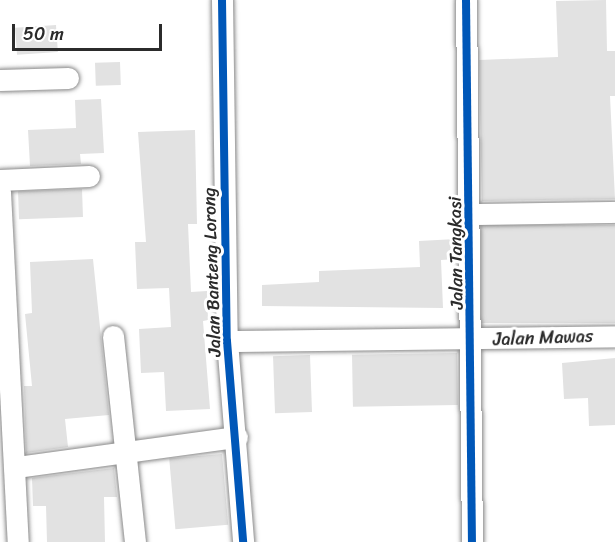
<!DOCTYPE html>
<style>
body{margin:0}
#map{position:relative;width:615px;height:542px;overflow:hidden;background:#fff;font-family:Sriracha,sans-serif}
div>[style]{position:absolute}
.building>*{inset:0;background:#e2e2e2;transform-origin:0 0}
.roads{filter:drop-shadow(0 0 2px #8a8a8a) drop-shadow(0 0 2px #8a8a8a)}
.minor>*{height:21px;margin:-10.5px;padding:0 10.5px;transform-origin:10.5px;border-radius:10.5px;background:#fff}
.cycleway>*{height:8px;margin:-4px;padding:0 4px;transform-origin:4px;border-radius:4px;background:#0057b8}
span{translate:-50% -50%;white-space:nowrap;text-align:center;line-height:1.15;-webkit-text-stroke:6px #fff;paint-order:stroke}
.street-label{font-size:18px;color:#2b2b2b}
.scale{position:absolute;left:12px;top:24px;width:150px;height:27px;box-sizing:border-box;border:3px solid #2b2b2b;border-top:0;padding-left:8px;font-size:18px;line-height:21px;white-space:nowrap;color:#2b2b2b;-webkit-text-stroke:4px #fff;paint-order:stroke}
</style>
<div id="map">
<div class="building">
<div style="clip-path:polygon(606px 0,607px 51px,615px 51px,615px 96px,610px 96px,615px 199px,482px 201px,479px 60px,558px 57px,556px 1px)"></div>
<div style="left:56px;top:25px;width:27px;height:41px;rotate:86deg"></div>
<div style="left:120px;top:62px;width:23px;height:25px;rotate:88deg"></div>
<div style="clip-path:polygon(101px 99px,104px 153px,80px 154px,81px 164px,30px 166px,28px 130px,76px 128px,75px 100px)"></div>
<div style="clip-path:polygon(195px 130px,197px 224px,188px 224px,191px 292px,207px 291px,208px 320px,203px 321px,210px 409px,166px 411px,164px 372px,141px 373px,139px 329px,171px 327px,169px 288px,137px 289px,135px 242px,146px 242px,138px 132px)"></div>
<div style="left:82px;top:189px;width:28px;height:64px;rotate:88deg"></div>
<div style="left:615px;top:225px;width:98px;height:134px;rotate:90deg"></div>
<div style="clip-path:polygon(456px 239px,456px 259px,441px 260px,443px 308px,262px 306px,262px 285px,319px 282px,319px 271px,420px 267px,419px 241px)"></div>
<div style="clip-path:polygon(93px 259px,109px 415px,65px 419px,68px 447px,26px 453px,24px 386px,32px 386px,25px 314px,32px 313px,30px 262px)"></div>
<div style="left:457px;top:353px;width:52px;height:105px;rotate:89deg"></div>
<div style="left:310px;top:355px;width:57px;height:37px;rotate:88deg"></div>
<div style="clip-path:polygon(615px 358px,615px 425px,589px 426px,588px 398px,564px 399px,562px 363px)"></div>
<div style="left:222px;top:454px;width:71px;height:53px;rotate:85deg"></div>
<div style="clip-path:polygon(114px 468px,117px 497px,104px 497px,105px 542px,47px 542px,46px 506px,33px 506px,32px 478px)"></div>
</div>
<div class="roads">
<div class="minor">
<div style="left:222px;top:0;width:341px;rotate:89.2deg"></div>
<div style="left:227px;top:341px;width:202px;rotate:85.4deg"></div>
<div style="left:466px;top:0;width:542px;rotate:89.37deg"></div>
<div style="left:0;top:80px;width:68px;rotate:-1.7deg"></div>
<div style="left:0;top:180px;width:89px;rotate:-2.6deg"></div>
<div style="left:0;top:192px;width:350px;rotate:87.1deg"></div>
<div style="left:471px;top:214px;width:144px;rotate:-0.8deg"></div>
<div style="left:113px;top:336px;width:207px;rotate:83.9deg"></div>
<div style="left:227px;top:341px;width:388px;rotate:-0.7deg"></div>
<div style="left:17px;top:467px;width:222px;rotate:-7.8deg"></div>
</div>
</div>
<div class="cycleway">
<div style="left:222px;top:0;width:341px;rotate:89.2deg"></div>
<div style="left:227px;top:341px;width:202px;rotate:85.4deg"></div>
<div style="left:466px;top:0;width:542px;rotate:89.37deg"></div>
</div>
<div class="street-label">
<span style="left:456px;top:253px;rotate:-91deg">Jalan Tangkasi</span>
<span style="left:212px;top:272px;rotate:-92deg">Jalan Banteng Lorong</span>
<span style="left:543px;top:338px;rotate:-2deg">Jalan Mawas</span>
</div>
<div class="scale">50 m</div>
</div>
